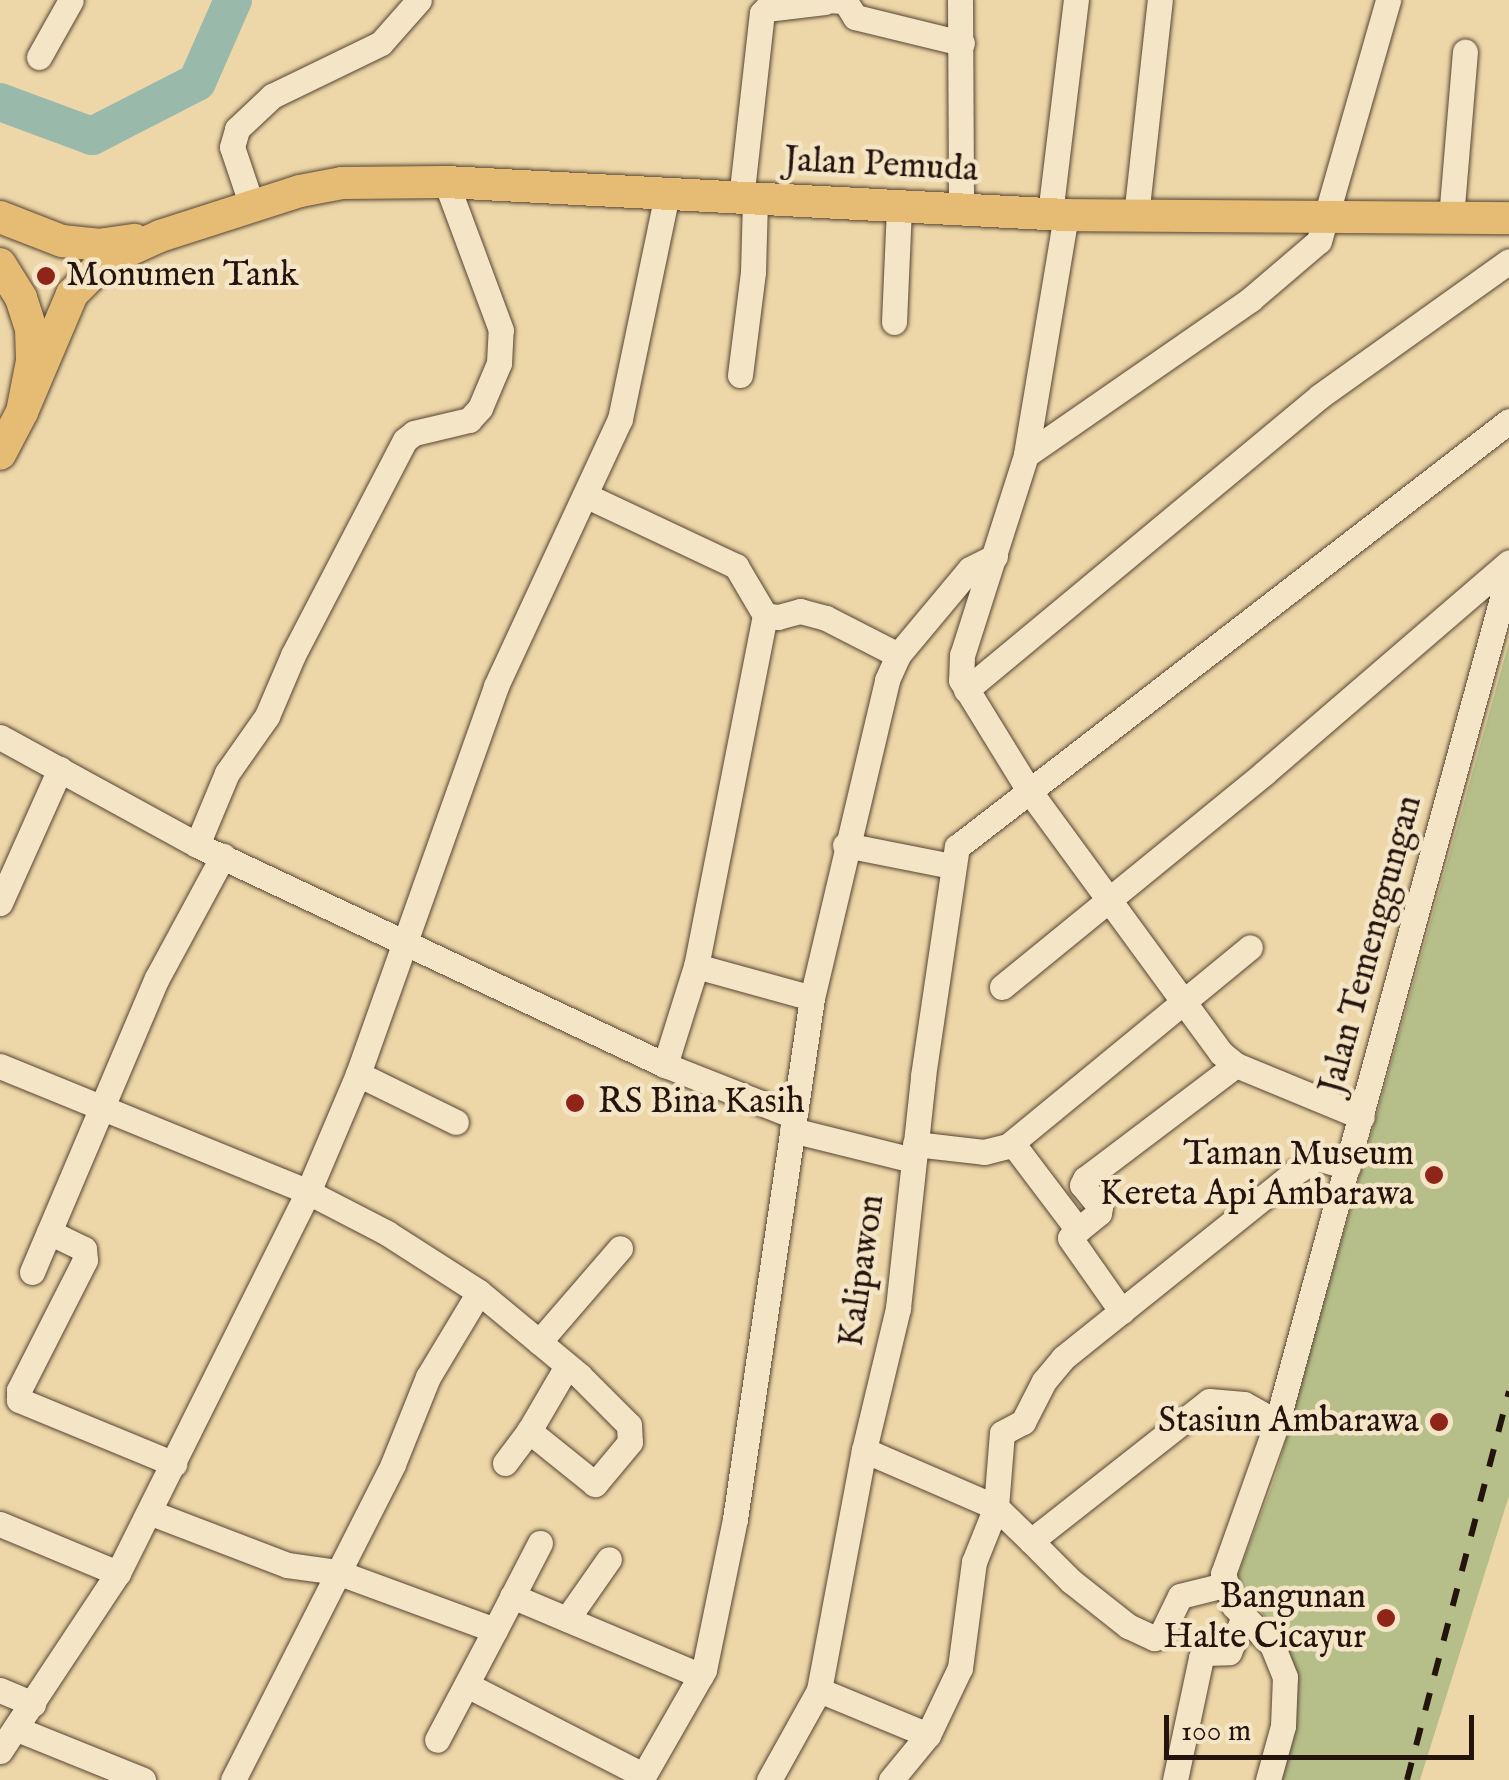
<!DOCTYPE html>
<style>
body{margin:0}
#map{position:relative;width:1509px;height:1780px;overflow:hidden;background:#edd7a8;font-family:"IM FELL English",serif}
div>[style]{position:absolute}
.green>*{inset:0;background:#b6bf89}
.river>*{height:38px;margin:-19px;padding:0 19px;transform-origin:19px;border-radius:19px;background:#99b9ab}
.roads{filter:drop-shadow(0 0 2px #574434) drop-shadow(0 0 2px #574434)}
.minor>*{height:25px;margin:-12.5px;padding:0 12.5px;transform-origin:12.5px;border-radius:12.5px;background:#f3e5c6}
.major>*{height:32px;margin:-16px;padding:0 16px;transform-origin:16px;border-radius:16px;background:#e6bc74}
.rail>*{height:6px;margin-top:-3px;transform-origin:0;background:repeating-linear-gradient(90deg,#25130d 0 18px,transparent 0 36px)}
.dots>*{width:28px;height:28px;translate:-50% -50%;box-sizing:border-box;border:5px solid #f3e5c6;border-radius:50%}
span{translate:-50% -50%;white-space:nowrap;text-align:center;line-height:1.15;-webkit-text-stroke:9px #f3e5c6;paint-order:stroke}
.street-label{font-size:35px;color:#25130d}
.poi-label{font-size:35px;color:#25130d}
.left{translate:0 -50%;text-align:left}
.right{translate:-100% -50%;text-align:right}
.scale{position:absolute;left:1164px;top:1715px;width:310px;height:45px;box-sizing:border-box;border:5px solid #25130d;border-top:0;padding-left:12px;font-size:30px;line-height:35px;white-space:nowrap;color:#25130d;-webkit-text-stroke:8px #f3e5c6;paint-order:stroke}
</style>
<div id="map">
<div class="green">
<div style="clip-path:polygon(1509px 642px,1509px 1496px,1420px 1780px,1277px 1780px,1297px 1702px,1288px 1650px,1237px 1577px,1275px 1478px)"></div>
</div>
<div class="river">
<div style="left:0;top:102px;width:98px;rotate:20.3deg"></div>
<div style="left:92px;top:136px;width:118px;rotate:-27.2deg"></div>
<div style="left:197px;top:82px;width:90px;rotate:-66.3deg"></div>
</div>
<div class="roads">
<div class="minor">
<div style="left:825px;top:0;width:20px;rotate:3deg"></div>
<div style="left:845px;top:1px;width:19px;rotate:58deg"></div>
<div style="left:855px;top:17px;width:110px;rotate:13.7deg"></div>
<div style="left:960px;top:0;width:210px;rotate:89.7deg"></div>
<div style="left:39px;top:57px;width:65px;rotate:-60.7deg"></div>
<div style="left:741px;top:199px;width:187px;rotate:-83.6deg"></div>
<div style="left:762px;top:13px;width:6px;rotate:-45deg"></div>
<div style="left:766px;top:9px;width:59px;rotate:-6.8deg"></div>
<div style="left:252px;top:206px;width:62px;rotate:-108.7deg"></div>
<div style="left:232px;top:147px;width:19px;rotate:-74deg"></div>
<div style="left:237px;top:129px;width:48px;rotate:-43.3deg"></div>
<div style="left:272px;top:96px;width:121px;rotate:-25.9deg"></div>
<div style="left:381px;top:43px;width:57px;rotate:-48.5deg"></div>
<div style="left:1050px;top:214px;width:216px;rotate:-83.1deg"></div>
<div style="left:1066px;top:215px;width:243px;rotate:99.5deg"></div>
<div style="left:1026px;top:455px;width:210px;rotate:107.7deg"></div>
<div style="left:962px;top:655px;width:25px;rotate:92deg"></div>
<div style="left:961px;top:680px;width:132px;rotate:58.4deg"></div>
<div style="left:1030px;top:792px;width:323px;rotate:53.8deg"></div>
<div style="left:1221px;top:1053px;width:19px;rotate:39deg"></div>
<div style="left:1236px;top:1065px;width:136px;rotate:22.4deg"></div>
<div style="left:1136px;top:216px;width:217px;rotate:-83.7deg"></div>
<div style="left:1451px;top:218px;width:167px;rotate:-85.2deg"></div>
<div style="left:894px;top:322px;width:114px;rotate:-87.5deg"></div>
<div style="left:740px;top:375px;width:104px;rotate:-82.8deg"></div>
<div style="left:753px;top:272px;width:72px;rotate:-88.4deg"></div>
<div style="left:1026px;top:455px;width:274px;rotate:-34.7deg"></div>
<div style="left:1251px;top:299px;width:89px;rotate:-40.5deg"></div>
<div style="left:1319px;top:241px;width:251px;rotate:-74deg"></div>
<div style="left:587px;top:496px;width:165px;rotate:25.2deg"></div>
<div style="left:736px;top:566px;width:57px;rotate:59.4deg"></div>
<div style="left:765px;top:615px;width:358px;rotate:101.1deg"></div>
<div style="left:696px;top:966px;width:104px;rotate:107.4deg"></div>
<div style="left:765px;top:615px;width:13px;rotate:9deg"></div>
<div style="left:778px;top:617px;width:23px;rotate:-15deg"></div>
<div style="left:800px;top:611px;width:27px;rotate:15deg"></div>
<div style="left:826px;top:618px;width:81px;rotate:27.2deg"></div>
<div style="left:966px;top:690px;width:460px;rotate:-39.7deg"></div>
<div style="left:1320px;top:396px;width:232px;rotate:-35.5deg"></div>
<div style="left:0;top:737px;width:225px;rotate:28.7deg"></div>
<div style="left:197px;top:845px;width:517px;rotate:25.18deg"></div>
<div style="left:665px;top:1065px;width:139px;rotate:21.6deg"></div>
<div style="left:197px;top:845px;width:78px;rotate:-67.4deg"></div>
<div style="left:227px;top:773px;width:70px;rotate:-54.9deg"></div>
<div style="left:267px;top:716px;width:66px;rotate:-66.9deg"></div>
<div style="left:293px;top:655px;width:242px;rotate:-62.5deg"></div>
<div style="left:405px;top:440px;width:11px;rotate:-38deg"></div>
<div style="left:414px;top:433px;width:57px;rotate:-13.3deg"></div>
<div style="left:469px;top:420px;width:16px;rotate:-47deg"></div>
<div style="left:480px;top:408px;width:49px;rotate:-67.1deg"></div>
<div style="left:499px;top:363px;width:33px;rotate:-87deg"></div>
<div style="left:501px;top:330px;width:158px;rotate:-110.4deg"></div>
<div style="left:845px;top:845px;width:109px;rotate:11.1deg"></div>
<div style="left:0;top:903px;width:147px;rotate:-65.9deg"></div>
<div style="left:696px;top:966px;width:120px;rotate:15.4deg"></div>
<div style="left:1002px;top:987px;width:338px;rotate:-39.2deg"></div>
<div style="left:1264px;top:773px;width:323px;rotate:-40.7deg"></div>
<div style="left:0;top:1066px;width:333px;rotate:22.2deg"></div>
<div style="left:308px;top:1192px;width:89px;rotate:27.4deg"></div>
<div style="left:387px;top:1233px;width:109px;rotate:32.7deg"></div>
<div style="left:479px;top:1292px;width:131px;rotate:39.7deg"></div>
<div style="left:580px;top:1376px;width:69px;rotate:45deg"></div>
<div style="left:629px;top:1425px;width:17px;rotate:87deg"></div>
<div style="left:630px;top:1442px;width:55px;rotate:129.8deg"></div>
<div style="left:595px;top:1484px;width:85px;rotate:-141.2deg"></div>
<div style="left:529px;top:1431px;width:75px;rotate:-59.7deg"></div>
<div style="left:358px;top:1074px;width:109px;rotate:26.1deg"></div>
<div style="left:792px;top:1130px;width:125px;rotate:13.9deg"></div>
<div style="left:915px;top:1144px;width:69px;rotate:6.6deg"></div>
<div style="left:984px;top:1152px;width:25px;rotate:-14deg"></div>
<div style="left:1008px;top:1146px;width:313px;rotate:-39.4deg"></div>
<div style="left:1013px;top:1144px;width:108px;rotate:52.9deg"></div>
<div style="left:1078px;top:1230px;width:27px;rotate:-39deg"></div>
<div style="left:1099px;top:1213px;width:6px;rotate:-81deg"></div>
<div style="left:1100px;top:1207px;width:28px;rotate:-129deg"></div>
<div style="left:1082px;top:1185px;width:7px;rotate:-63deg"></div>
<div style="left:1085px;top:1179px;width:189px;rotate:-37.1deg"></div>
<div style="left:1078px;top:1230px;width:11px;rotate:135deg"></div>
<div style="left:1070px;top:1238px;width:90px;rotate:54.9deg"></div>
<div style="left:49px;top:1232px;width:39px;rotate:26deg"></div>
<div style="left:84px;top:1249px;width:11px;rotate:85deg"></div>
<div style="left:85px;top:1260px;width:146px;rotate:116.9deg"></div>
<div style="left:19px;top:1390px;width:10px;rotate:90deg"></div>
<div style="left:19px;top:1400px;width:168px;rotate:22.4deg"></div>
<div style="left:32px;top:1272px;width:319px;rotate:-67deg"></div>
<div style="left:157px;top:978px;width:139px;rotate:-61.6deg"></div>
<div style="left:539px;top:1342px;width:124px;rotate:-49.2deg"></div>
<div style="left:864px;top:1450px;width:144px;rotate:23.4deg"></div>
<div style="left:996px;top:1507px;width:49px;rotate:44.2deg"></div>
<div style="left:1031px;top:1541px;width:226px;rotate:-38.2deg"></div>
<div style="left:1209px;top:1401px;width:35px;rotate:5deg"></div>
<div style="left:1244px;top:1404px;width:38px;rotate:29deg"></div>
<div style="left:505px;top:1463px;width:40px;rotate:-53deg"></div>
<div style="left:149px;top:1512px;width:148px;rotate:21deg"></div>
<div style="left:287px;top:1565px;width:50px;rotate:8deg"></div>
<div style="left:337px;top:1572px;width:168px;rotate:20.2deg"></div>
<div style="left:495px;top:1630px;width:124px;rotate:117.8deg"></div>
<div style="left:0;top:1524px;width:128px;rotate:22.6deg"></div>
<div style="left:1031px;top:1541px;width:57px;rotate:45deg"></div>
<div style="left:1071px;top:1581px;width:73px;rotate:38.3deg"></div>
<div style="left:1128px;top:1626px;width:29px;rotate:25deg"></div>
<div style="left:1154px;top:1638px;width:8px;rotate:-23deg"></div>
<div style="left:1161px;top:1635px;width:43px;rotate:-64deg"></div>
<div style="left:1180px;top:1596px;width:45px;rotate:-14deg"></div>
<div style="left:512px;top:1596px;width:205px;rotate:22.9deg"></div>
<div style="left:567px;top:1619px;width:73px;rotate:-55deg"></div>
<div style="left:495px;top:1630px;width:98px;rotate:-62.7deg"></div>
<div style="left:469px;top:1686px;width:195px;rotate:27.1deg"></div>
<div style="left:0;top:1690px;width:36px;rotate:23deg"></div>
<div style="left:819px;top:1690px;width:118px;rotate:22.4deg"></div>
<div style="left:17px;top:1729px;width:136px;rotate:22deg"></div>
<div style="left:0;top:1751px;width:214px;rotate:-56.5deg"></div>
<div style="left:118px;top:1573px;width:426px;rotate:-63.5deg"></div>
<div style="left:308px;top:1192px;width:128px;rotate:-67deg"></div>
<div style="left:358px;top:1074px;width:412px;rotate:-70.4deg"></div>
<div style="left:496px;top:686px;width:294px;rotate:-65.1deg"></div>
<div style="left:620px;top:419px;width:229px;rotate:-78.2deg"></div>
<div style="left:233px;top:1780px;width:354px;rotate:-63.1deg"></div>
<div style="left:393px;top:1464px;width:94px;rotate:-68.1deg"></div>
<div style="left:428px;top:1377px;width:99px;rotate:-59deg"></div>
<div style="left:641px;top:1780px;width:127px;rotate:-60.2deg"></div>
<div style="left:704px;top:1670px;width:154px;rotate:-78.4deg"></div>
<div style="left:735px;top:1519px;width:527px;rotate:-81.59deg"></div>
<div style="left:812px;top:998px;width:327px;rotate:-76.7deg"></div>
<div style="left:887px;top:680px;width:27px;rotate:-66deg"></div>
<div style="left:898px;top:655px;width:112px;rotate:-50.1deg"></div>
<div style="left:970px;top:569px;width:28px;rotate:-27deg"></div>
<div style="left:769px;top:1780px;width:103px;rotate:-60.9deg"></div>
<div style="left:819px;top:1690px;width:244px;rotate:-79.4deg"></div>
<div style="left:864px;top:1450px;width:146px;rotate:-76.5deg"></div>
<div style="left:898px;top:1308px;width:233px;rotate:-83.8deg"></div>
<div style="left:923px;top:1076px;width:232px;rotate:-81.6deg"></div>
<div style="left:957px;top:847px;width:697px;rotate:-37.66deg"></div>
<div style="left:891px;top:1780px;width:58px;rotate:-50.6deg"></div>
<div style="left:928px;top:1735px;width:74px;rotate:-64.5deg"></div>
<div style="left:960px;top:1668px;width:107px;rotate:-82.5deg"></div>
<div style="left:974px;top:1562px;width:59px;rotate:-68.2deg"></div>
<div style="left:996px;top:1507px;width:74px;rotate:-85.4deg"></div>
<div style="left:1002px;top:1433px;width:24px;rotate:-28deg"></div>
<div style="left:1023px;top:1422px;width:46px;rotate:-62.9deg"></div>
<div style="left:1044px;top:1381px;width:30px;rotate:-50deg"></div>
<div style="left:1063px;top:1358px;width:295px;rotate:-38.7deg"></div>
<div style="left:1293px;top:1174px;width:29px;rotate:-34deg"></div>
<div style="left:1317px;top:1158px;width:32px;rotate:16deg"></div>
<div style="left:1175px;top:1780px;width:125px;rotate:-78deg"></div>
<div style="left:1201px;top:1658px;width:7px;rotate:-45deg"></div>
<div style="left:1206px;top:1653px;width:23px;rotate:-2deg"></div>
<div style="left:1229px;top:1652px;width:39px;rotate:-67deg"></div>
<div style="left:1268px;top:1780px;width:56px;rotate:-74.5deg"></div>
<div style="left:1283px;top:1726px;width:49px;rotate:-87.7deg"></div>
<div style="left:1285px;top:1677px;width:35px;rotate:-112deg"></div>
<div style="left:1272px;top:1645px;width:54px;rotate:-134.3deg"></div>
<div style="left:1234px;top:1606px;width:34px;rotate:-109deg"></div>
<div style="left:1223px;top:1574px;width:161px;rotate:-70.4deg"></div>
<div style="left:1277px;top:1422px;width:880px;rotate:-74.72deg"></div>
</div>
<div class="major">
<div style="left:0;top:217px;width:66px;rotate:21.2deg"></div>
<div style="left:62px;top:241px;width:36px;rotate:6deg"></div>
<div style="left:98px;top:245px;width:37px;rotate:-8deg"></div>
<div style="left:0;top:264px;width:40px;rotate:58deg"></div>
<div style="left:21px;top:298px;width:33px;rotate:72deg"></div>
<div style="left:31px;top:329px;width:32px;rotate:88deg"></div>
<div style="left:32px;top:361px;width:52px;rotate:101.1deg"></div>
<div style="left:22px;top:412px;width:47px;rotate:117.6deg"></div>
<div style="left:22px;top:412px;width:128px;rotate:-67deg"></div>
<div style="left:72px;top:294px;width:47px;rotate:-45deg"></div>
<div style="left:105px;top:261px;width:60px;rotate:-24.4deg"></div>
<div style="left:160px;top:236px;width:147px;rotate:-17.8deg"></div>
<div style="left:300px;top:191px;width:43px;rotate:-10.8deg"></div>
<div style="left:342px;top:183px;width:104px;rotate:-0.6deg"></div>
<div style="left:446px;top:182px;width:621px;rotate:3.05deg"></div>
<div style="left:1066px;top:215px;width:443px;rotate:0.4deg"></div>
</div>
</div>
<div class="rail">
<div style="left:1407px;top:1780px;width:402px;rotate:-75.3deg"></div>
</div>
<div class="dots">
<div style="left:46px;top:276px;background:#8f2418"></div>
<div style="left:575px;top:1103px;background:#8f2418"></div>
<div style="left:1434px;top:1175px;background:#8f2418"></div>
<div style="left:1439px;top:1422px;background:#8f2418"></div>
<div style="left:1386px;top:1618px;background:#8f2418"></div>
</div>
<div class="street-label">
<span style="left:881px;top:166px;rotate:3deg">Jalan Pemuda</span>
<span style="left:1372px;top:945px;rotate:-75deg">Jalan Temenggungan</span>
<span style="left:863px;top:1271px;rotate:-82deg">Kalipawon</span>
</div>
<div class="poi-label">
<span class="left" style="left:66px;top:276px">Monumen Tank</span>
<span class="left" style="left:598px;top:1103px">RS Bina Kasih</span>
<span class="right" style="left:1414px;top:1175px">Taman Museum<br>Kereta Api Ambarawa</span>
<span class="right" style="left:1419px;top:1422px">Stasiun Ambarawa</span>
<span class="right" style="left:1366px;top:1618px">Bangunan<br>Halte Cicayur</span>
</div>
<div class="scale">100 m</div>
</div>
